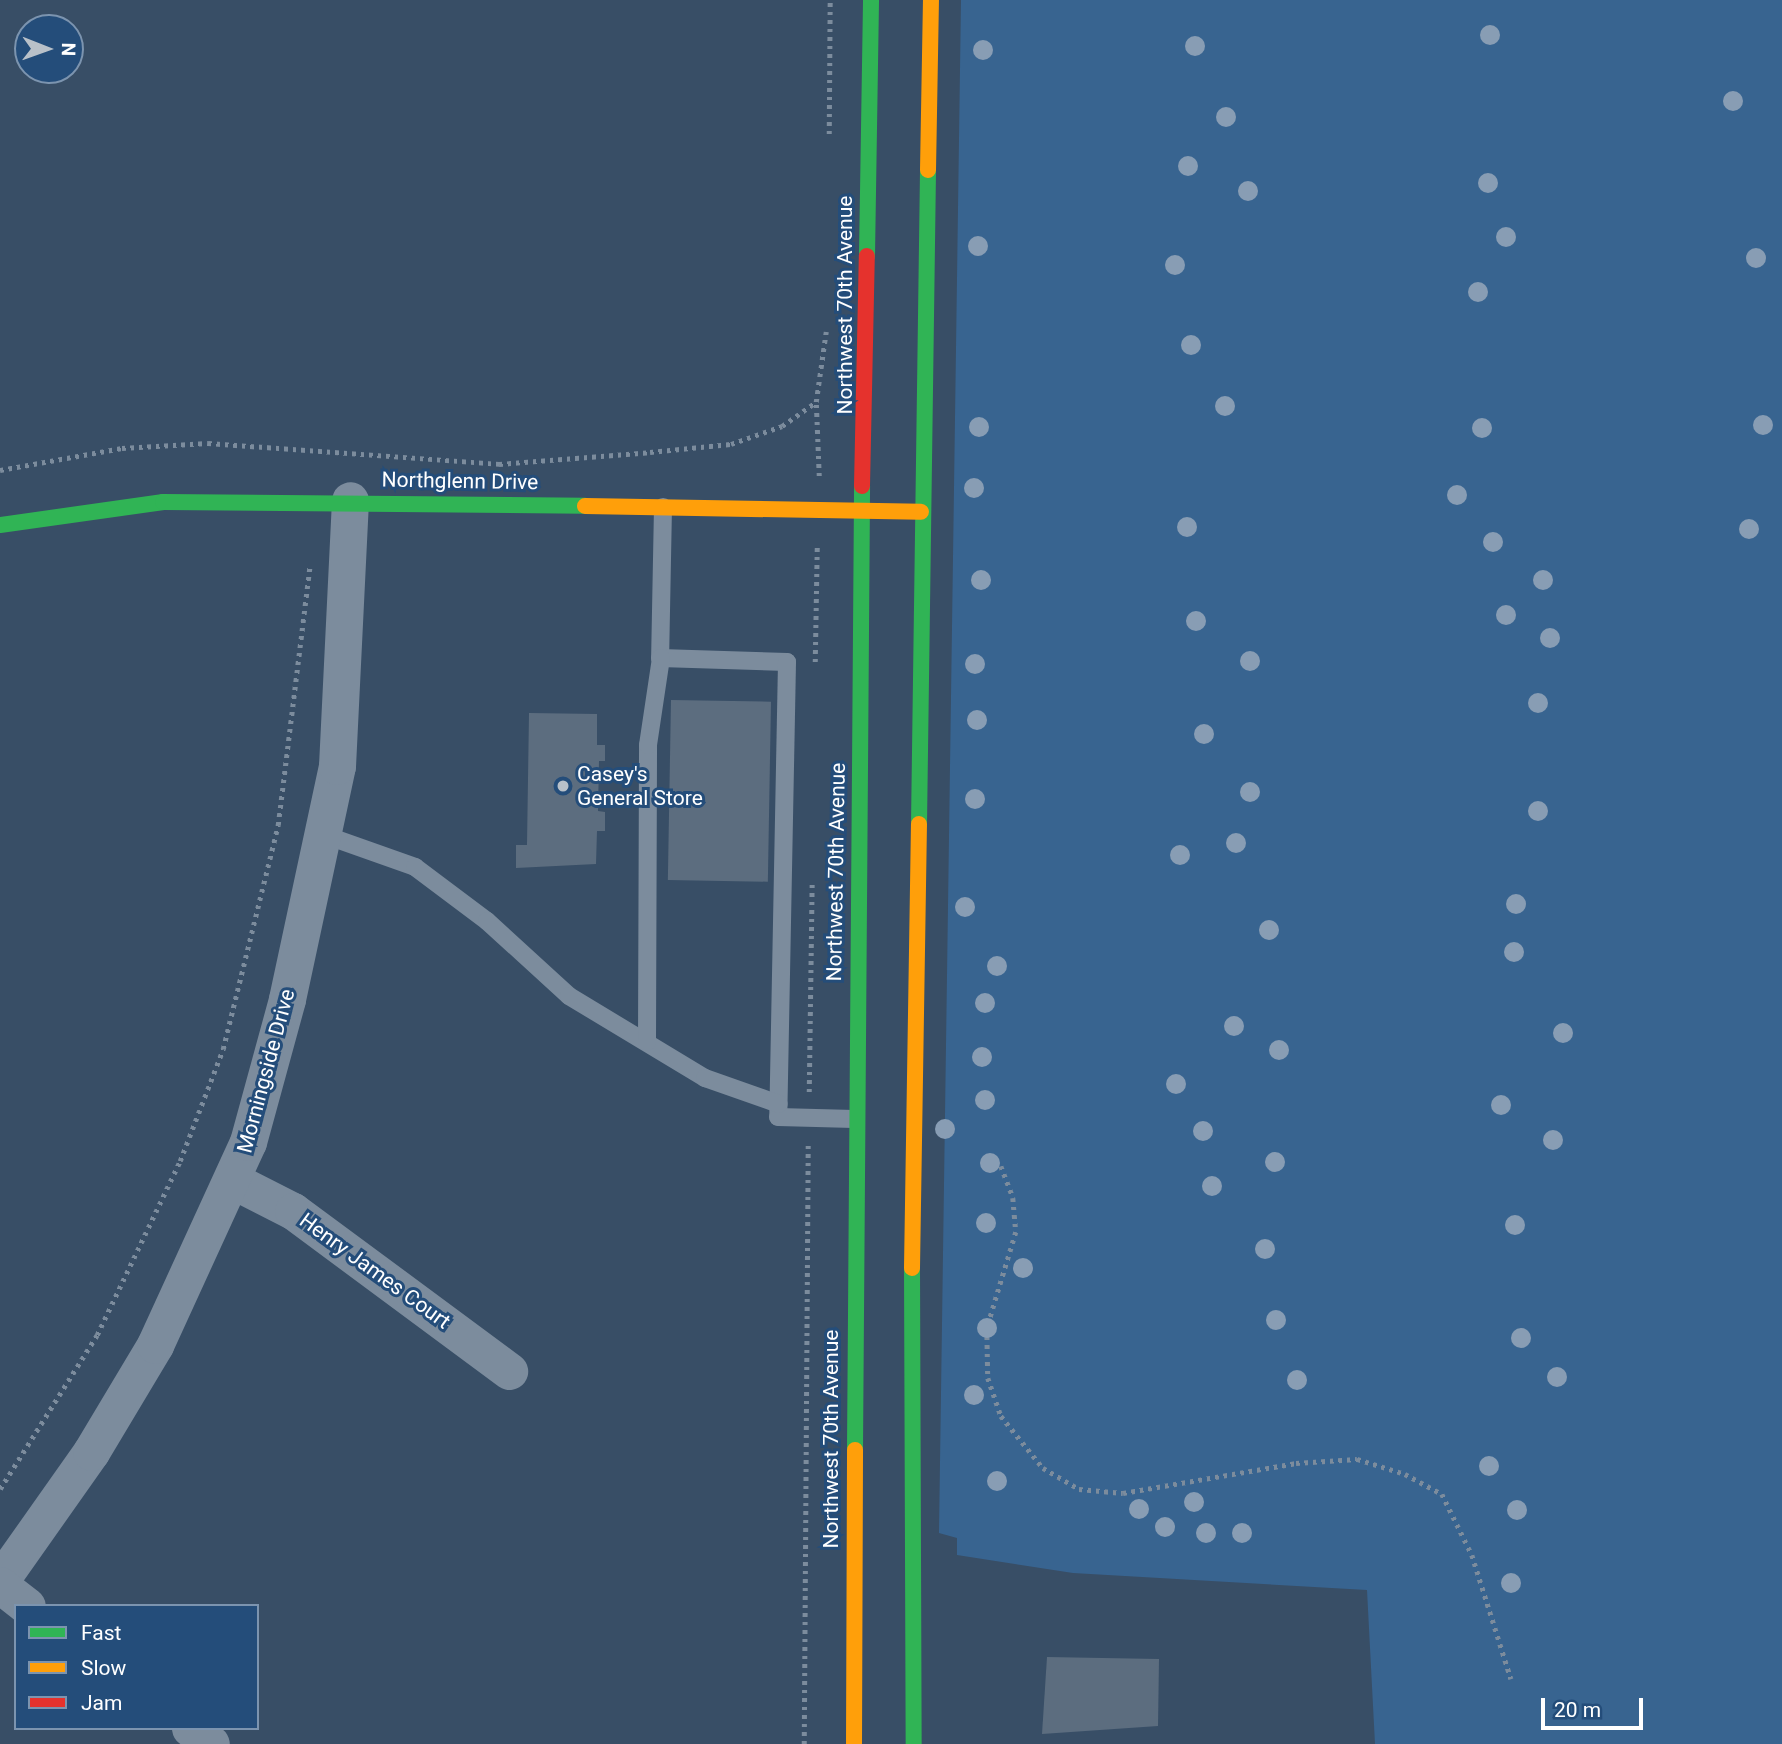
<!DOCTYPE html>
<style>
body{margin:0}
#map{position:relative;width:1782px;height:1744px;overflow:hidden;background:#384e66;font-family:Roboto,sans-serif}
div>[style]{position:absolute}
.green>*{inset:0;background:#386490}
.building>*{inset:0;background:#5c6d7f;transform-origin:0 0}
.path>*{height:4.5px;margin-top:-2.25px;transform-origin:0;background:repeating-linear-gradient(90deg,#7c8c9d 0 3.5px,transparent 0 8.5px)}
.lane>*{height:18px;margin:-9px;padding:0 9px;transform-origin:9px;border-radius:9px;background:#7c8c9d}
.street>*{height:37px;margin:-18.5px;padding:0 18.5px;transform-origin:18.5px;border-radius:18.5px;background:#7c8c9d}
.fast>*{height:16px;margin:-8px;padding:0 8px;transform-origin:8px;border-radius:8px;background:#30b455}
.slow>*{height:16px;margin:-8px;padding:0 8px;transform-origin:8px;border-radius:8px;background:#ff9f0a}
.jam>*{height:16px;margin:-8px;padding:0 8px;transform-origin:8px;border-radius:8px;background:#e5322d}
.trees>*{width:20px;height:20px;margin:-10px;border-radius:50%;background:#889db4}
.dots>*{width:19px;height:19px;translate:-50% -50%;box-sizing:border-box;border:4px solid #244d7a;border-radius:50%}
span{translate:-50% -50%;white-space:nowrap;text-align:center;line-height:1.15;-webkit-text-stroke:6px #244d7a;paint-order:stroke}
.street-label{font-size:21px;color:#fff}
.poi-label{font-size:21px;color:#fff}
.left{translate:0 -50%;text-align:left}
.legend{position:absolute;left:14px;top:1604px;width:245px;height:126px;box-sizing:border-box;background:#244d7a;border:2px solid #7c94af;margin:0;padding:9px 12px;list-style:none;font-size:21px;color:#fff}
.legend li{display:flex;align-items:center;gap:14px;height:35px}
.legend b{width:35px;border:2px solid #7c94af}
.north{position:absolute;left:14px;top:14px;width:70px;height:70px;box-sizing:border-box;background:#244d7a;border:2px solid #7c94af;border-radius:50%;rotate:91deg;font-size:19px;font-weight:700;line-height:28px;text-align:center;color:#fff}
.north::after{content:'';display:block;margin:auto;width:24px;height:32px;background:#b9c1c9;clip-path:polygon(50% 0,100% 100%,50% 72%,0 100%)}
.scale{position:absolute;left:1541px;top:1698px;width:102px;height:32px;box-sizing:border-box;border:4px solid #fff;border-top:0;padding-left:9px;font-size:21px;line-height:24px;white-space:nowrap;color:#fff;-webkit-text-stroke:5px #244d7a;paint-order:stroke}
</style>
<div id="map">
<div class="green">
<div style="clip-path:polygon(961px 0,1782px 0,1782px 1744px,1375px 1744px,1367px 1590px,1073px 1573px,957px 1555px,957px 1538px,939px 1533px)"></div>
</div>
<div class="building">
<div style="left:671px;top:700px;width:100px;height:180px;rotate:1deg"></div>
<div style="clip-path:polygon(529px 713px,597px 714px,597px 745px,605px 745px,605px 761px,599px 761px,598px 811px,605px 812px,605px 831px,597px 831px,596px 864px,516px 868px,516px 845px,527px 845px)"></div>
<div style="clip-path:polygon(1047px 1657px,1159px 1659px,1158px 1726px,1042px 1734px)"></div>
</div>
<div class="path">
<div style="left:829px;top:134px;width:134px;rotate:-89.6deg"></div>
<div style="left:0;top:470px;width:124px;rotate:-10.2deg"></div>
<div style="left:122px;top:448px;width:86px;rotate:-3.3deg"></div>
<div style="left:208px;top:443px;width:292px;rotate:4.1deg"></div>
<div style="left:499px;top:464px;width:151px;rotate:-4.5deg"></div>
<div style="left:650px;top:452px;width:81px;rotate:-5.6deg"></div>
<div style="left:731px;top:444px;width:54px;rotate:-19.4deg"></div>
<div style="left:782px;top:426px;width:42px;rotate:-35.2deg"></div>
<div style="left:819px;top:476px;width:74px;rotate:-92.3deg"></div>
<div style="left:816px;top:402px;width:71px;rotate:-81.9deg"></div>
<div style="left:815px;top:662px;width:117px;rotate:-89deg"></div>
<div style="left:809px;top:1092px;width:212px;rotate:-89.2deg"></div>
<div style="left:1001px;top:1166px;width:34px;rotate:69deg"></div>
<div style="left:1013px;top:1198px;width:34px;rotate:85deg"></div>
<div style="left:1016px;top:1232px;width:100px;rotate:106.8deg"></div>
<div style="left:987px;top:1328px;width:50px;rotate:88.9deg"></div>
<div style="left:988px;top:1378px;width:40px;rotate:71.1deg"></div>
<div style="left:1001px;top:1416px;width:67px;rotate:51.1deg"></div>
<div style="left:1043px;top:1468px;width:42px;rotate:30.3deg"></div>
<div style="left:1079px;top:1489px;width:44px;rotate:5.2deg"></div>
<div style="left:1123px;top:1493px;width:176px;rotate:-9.8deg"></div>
<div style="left:1296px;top:1463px;width:61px;rotate:-3.8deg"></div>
<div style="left:1357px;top:1459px;width:50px;rotate:17.4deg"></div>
<div style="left:1405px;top:1474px;width:42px;rotate:28.4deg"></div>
<div style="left:1442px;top:1494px;width:68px;rotate:63.8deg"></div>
<div style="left:1472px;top:1555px;width:130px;rotate:72.5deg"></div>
<div style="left:0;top:1489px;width:182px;rotate:-57.8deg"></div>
<div style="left:97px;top:1335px;width:193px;rotate:-64.5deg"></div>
<div style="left:180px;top:1161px;width:120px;rotate:-69deg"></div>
<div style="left:223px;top:1049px;width:231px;rotate:-76.2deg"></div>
<div style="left:278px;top:825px;width:263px;rotate:-83deg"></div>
<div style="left:804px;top:1744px;width:601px;rotate:-89.62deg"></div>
</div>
<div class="lane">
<div style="left:663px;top:507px;width:151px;rotate:91.1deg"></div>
<div style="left:660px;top:658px;width:127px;rotate:1.8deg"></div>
<div style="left:787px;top:662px;width:455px;rotate:91.1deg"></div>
<div style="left:778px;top:1117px;width:76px;rotate:1.5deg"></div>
<div style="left:322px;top:834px;width:99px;rotate:19.5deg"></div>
<div style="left:415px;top:867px;width:90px;rotate:36.9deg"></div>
<div style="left:487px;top:921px;width:111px;rotate:42.4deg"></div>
<div style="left:569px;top:996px;width:159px;rotate:31.1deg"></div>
<div style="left:705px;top:1078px;width:78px;rotate:19.4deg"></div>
<div style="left:647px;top:1042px;width:297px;rotate:-89.8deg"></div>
<div style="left:648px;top:745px;width:88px;rotate:-81.5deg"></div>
</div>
<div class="street">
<div style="left:234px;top:1181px;width:66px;rotate:27deg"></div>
<div style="left:293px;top:1211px;width:269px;rotate:36.5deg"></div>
<div style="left:0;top:1581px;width:158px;rotate:-54.8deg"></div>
<div style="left:91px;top:1452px;width:125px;rotate:-59.1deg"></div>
<div style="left:155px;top:1345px;width:223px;rotate:-65.4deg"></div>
<div style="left:248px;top:1142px;width:148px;rotate:-74.7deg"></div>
<div style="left:287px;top:999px;width:238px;rotate:-77.9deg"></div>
<div style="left:337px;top:766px;width:266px;rotate:-87.2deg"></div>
<div style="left:0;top:1585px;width:34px;rotate:38deg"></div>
<div style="left:190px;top:1728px;width:26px;rotate:37deg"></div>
</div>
<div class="fast">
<div style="left:867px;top:256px;width:256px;rotate:-89.1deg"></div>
<div style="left:0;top:525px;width:165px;rotate:-8deg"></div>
<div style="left:163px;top:502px;width:422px;rotate:0.5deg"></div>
<div style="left:919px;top:824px;width:654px;rotate:-89.21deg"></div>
<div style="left:912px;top:1268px;width:476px;rotate:89.8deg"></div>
<div style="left:855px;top:1450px;width:964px;rotate:-89.58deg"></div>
</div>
<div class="slow">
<div style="left:928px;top:170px;width:170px;rotate:-89deg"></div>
<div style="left:585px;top:506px;width:336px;rotate:1deg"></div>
<div style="left:912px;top:1268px;width:444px;rotate:-89.1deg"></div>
<div style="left:854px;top:1744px;width:294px;rotate:-89.8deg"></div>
</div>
<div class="jam">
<div style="left:862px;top:486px;width:230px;rotate:-88.8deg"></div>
</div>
<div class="trees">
<div style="left:1490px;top:35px"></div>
<div style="left:1195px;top:46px"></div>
<div style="left:983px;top:50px"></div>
<div style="left:1733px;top:101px"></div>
<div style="left:1226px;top:117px"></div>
<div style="left:1188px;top:166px"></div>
<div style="left:1488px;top:183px"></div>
<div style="left:1248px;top:191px"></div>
<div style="left:1506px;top:237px"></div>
<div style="left:978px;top:246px"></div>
<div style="left:1756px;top:258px"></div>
<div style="left:1175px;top:265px"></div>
<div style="left:1478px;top:292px"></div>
<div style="left:1191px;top:345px"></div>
<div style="left:1225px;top:406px"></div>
<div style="left:1763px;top:425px"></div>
<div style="left:979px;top:427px"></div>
<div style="left:1482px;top:428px"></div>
<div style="left:974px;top:488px"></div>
<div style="left:1457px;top:495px"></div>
<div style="left:1187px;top:527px"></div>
<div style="left:1749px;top:529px"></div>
<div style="left:1493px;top:542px"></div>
<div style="left:981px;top:580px"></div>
<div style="left:1543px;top:580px"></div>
<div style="left:1506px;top:615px"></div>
<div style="left:1196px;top:621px"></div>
<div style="left:1550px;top:638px"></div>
<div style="left:1250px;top:661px"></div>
<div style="left:975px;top:664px"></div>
<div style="left:1538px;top:703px"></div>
<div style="left:977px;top:720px"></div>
<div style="left:1204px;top:734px"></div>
<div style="left:1250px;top:792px"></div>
<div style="left:975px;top:799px"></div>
<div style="left:1538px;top:811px"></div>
<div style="left:1236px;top:843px"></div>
<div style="left:1180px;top:855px"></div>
<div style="left:1516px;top:904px"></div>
<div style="left:965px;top:907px"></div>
<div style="left:1269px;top:930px"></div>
<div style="left:1514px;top:952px"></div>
<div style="left:997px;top:966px"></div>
<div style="left:985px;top:1003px"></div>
<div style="left:1234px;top:1026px"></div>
<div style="left:1563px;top:1033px"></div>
<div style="left:1279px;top:1050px"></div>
<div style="left:982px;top:1057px"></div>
<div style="left:1176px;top:1084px"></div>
<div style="left:985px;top:1100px"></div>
<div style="left:1501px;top:1105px"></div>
<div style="left:945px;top:1129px"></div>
<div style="left:1203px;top:1131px"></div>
<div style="left:1553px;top:1140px"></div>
<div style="left:1275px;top:1162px"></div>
<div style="left:990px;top:1163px"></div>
<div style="left:1212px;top:1186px"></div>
<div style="left:986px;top:1223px"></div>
<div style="left:1515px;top:1225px"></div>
<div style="left:1265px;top:1249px"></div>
<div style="left:1023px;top:1268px"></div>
<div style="left:1276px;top:1320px"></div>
<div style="left:987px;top:1328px"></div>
<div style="left:1521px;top:1338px"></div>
<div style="left:1557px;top:1377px"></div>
<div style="left:1297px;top:1380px"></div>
<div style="left:974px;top:1395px"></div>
<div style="left:1489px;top:1466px"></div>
<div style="left:997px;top:1481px"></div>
<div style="left:1194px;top:1502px"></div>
<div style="left:1139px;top:1509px"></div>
<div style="left:1517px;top:1510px"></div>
<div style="left:1165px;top:1527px"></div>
<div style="left:1206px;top:1533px"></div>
<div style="left:1242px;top:1533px"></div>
<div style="left:1511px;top:1583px"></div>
</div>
<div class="dots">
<div style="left:563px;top:786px;background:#b9c1c9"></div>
</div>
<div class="street-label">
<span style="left:845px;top:305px;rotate:-90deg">Northwest 70th Avenue</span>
<span style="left:460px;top:481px;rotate:1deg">Northglenn Drive</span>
<span style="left:836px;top:872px;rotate:-89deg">Northwest 70th Avenue</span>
<span style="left:266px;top:1071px;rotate:-75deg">Morningside Drive</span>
<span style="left:375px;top:1271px;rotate:36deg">Henry James Court</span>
<span style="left:831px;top:1439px;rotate:-90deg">Northwest 70th Avenue</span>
</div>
<div class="poi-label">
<span class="left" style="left:577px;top:786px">Casey's<br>General Store</span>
</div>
<ul class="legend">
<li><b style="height:9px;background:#30b455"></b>Fast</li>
<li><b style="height:9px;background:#ff9f0a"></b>Slow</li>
<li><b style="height:9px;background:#e5322d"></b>Jam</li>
</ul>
<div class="north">N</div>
<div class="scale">20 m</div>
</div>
